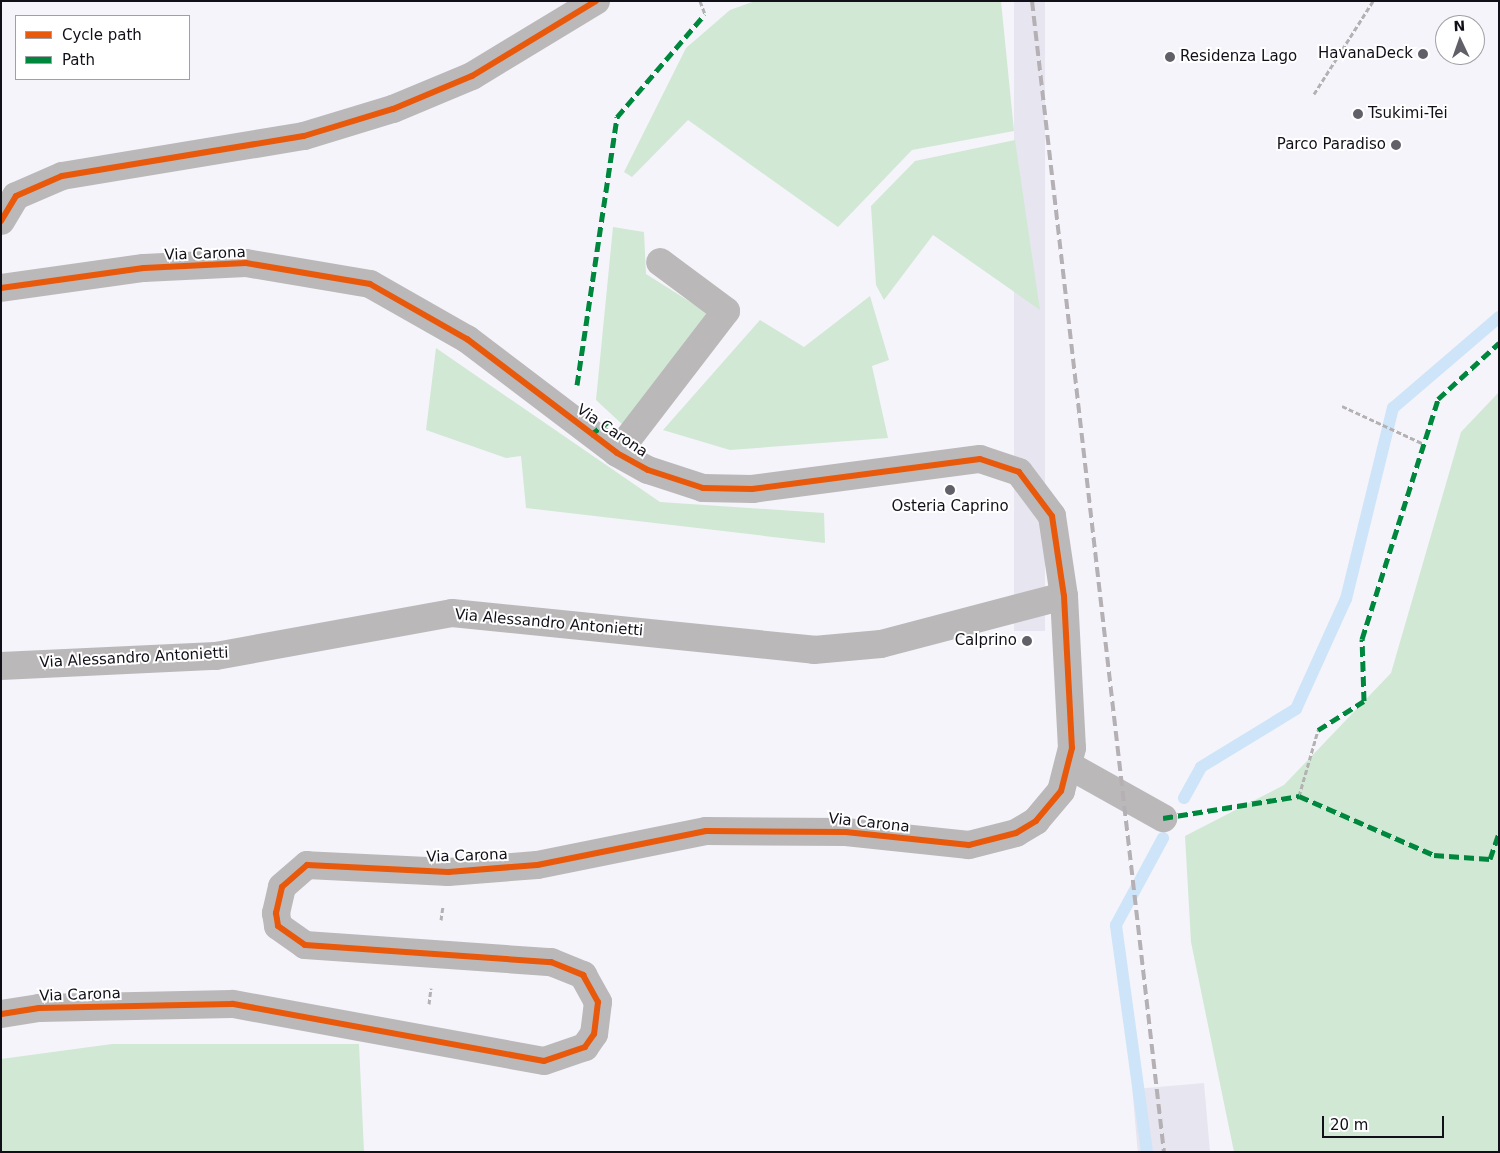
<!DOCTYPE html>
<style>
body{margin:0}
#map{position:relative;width:1500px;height:1153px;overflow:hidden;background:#f5f4fa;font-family:"DejaVu Sans",sans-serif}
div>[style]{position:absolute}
.built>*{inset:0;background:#e7e5f0;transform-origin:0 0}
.green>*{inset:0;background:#d1e8d4}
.stream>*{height:12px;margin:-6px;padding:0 6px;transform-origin:6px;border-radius:6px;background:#cee4f8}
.path>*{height:3px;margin-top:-1.5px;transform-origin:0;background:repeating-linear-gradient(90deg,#b4b1b3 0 5px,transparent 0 7.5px)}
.minor>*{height:28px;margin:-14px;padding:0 14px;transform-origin:14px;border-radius:14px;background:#bbb8b9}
.rail>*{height:4px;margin-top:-2px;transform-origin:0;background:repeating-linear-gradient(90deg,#b4b0b4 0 10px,transparent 0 15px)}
.quiet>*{height:5px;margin-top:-2.5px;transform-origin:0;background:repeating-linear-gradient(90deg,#00873e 0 10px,transparent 0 15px)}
.cycleway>*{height:6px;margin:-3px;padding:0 3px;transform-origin:3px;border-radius:3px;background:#e8590c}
.dots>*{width:14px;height:14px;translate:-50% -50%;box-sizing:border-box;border:2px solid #fff;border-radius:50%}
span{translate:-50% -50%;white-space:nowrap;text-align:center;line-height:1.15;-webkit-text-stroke:4px #fff;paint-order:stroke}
.poi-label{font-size:15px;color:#111019}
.right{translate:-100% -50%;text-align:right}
.left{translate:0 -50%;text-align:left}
.street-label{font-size:15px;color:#111019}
.frame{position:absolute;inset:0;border:2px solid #111019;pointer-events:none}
.legend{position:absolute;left:15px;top:15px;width:175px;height:65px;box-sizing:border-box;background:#fff;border:1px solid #a09fa3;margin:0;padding:6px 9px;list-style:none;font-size:15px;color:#111019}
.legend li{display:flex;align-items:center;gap:10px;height:25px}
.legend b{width:25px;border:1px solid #a09fa3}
.north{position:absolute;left:1435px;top:15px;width:50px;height:50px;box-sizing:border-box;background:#fff;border:1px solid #a09fa3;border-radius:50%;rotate:357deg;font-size:14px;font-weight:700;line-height:20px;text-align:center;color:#111019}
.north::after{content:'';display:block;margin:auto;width:18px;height:22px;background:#616068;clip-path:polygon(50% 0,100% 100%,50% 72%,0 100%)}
.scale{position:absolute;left:1322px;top:1116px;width:122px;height:22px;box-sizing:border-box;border:2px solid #111019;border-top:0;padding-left:6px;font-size:15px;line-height:18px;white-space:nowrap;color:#111019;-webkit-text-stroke:4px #fff;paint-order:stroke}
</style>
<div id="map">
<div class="built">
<div style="left:1014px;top:1px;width:31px;height:630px"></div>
<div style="left:1204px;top:1083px;width:69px;height:72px;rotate:85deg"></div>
</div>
<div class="green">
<div style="clip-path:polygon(755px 1px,1001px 1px,1014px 131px,912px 150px,838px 227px,688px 120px,632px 177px,624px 172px,686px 48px,730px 10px)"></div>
<div style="clip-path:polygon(1015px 140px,1040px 310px,933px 235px,884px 300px,876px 285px,871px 206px,915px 161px)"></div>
<div style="clip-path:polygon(613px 227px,644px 232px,646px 274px,711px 315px,624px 426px,596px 400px)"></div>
<div style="clip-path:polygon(870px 296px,889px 360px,872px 366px,888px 438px,730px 450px,663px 430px,760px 320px,804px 347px)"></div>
<div style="clip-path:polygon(436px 348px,660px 502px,824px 513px,825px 543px,526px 508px,521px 456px,506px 458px,426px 430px)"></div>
<div style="clip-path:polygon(1499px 392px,1499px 1152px,1234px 1152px,1191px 942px,1185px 836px,1284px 785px,1391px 673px,1461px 432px)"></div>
<div style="clip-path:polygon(112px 1044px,359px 1044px,364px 1152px,1px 1152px,1px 1059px)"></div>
</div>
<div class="stream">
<div style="left:1184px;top:798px;width:35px;rotate:-61deg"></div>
<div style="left:1201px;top:767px;width:111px;rotate:-31.4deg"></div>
<div style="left:1296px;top:709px;width:121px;rotate:-65.6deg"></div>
<div style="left:1346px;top:599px;width:197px;rotate:-76.2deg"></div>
<div style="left:1393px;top:408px;width:140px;rotate:-40.6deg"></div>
<div style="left:1147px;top:1152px;width:229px;rotate:-97.8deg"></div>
<div style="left:1116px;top:925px;width:99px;rotate:-61.6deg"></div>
</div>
<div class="path">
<div style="left:700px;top:1px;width:14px;rotate:69deg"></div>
<div style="left:1314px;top:94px;width:110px;rotate:-57.6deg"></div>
<div style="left:1342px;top:406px;width:90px;rotate:24.9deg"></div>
<div style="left:1299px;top:796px;width:69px;rotate:-73.9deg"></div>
<div style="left:441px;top:920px;width:14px;rotate:-82deg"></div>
<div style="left:429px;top:1004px;width:16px;rotate:-83deg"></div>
</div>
<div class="minor">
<div style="left:1px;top:221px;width:29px;rotate:-59deg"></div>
<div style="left:16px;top:196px;width:50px;rotate:-23.5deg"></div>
<div style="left:62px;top:176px;width:245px;rotate:-9.4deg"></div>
<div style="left:304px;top:136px;width:93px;rotate:-16.9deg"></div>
<div style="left:393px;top:109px;width:86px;rotate:-22.7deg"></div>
<div style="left:472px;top:76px;width:145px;rotate:-31.2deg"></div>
<div style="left:1px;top:288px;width:144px;rotate:-8deg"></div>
<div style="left:144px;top:268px;width:102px;rotate:-2.8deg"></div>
<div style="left:246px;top:263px;width:126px;rotate:9.6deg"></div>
<div style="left:370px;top:284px;width:112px;rotate:29.6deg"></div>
<div style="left:467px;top:339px;width:188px;rotate:37.2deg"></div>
<div style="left:617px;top:453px;width:35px;rotate:29deg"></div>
<div style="left:648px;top:470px;width:58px;rotate:18.1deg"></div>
<div style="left:703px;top:488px;width:49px;rotate:1.2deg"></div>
<div style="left:752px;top:489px;width:230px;rotate:-7.5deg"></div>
<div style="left:980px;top:459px;width:41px;rotate:18.4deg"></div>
<div style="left:1019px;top:472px;width:55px;rotate:53.1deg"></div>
<div style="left:1052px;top:516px;width:81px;rotate:81.5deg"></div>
<div style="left:1064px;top:596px;width:152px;rotate:87deg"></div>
<div style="left:1072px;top:748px;width:44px;rotate:104.3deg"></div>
<div style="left:1061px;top:791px;width:39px;rotate:130deg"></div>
<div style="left:1036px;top:821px;width:23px;rotate:149deg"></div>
<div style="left:1016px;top:833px;width:49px;rotate:165.7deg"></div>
<div style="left:969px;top:845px;width:124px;rotate:-174deg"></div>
<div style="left:846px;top:832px;width:140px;rotate:-179.6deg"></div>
<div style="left:706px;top:831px;width:172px;rotate:168.6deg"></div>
<div style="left:537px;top:865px;width:89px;rotate:175.5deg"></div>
<div style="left:448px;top:872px;width:141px;rotate:-177.2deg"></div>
<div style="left:307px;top:865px;width:33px;rotate:139deg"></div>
<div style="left:282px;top:887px;width:27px;rotate:103deg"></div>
<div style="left:276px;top:913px;width:13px;rotate:81deg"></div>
<div style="left:278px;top:926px;width:33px;rotate:35deg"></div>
<div style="left:305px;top:945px;width:247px;rotate:4deg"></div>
<div style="left:551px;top:962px;width:35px;rotate:22deg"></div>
<div style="left:583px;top:975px;width:31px;rotate:61deg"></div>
<div style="left:598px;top:1002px;width:32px;rotate:97deg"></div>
<div style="left:594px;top:1034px;width:16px;rotate:125deg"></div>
<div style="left:585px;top:1047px;width:43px;rotate:161.1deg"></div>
<div style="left:544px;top:1061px;width:317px;rotate:-169.6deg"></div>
<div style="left:232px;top:1004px;width:193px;rotate:178.8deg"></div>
<div style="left:39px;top:1008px;width:38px;rotate:171deg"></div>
<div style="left:617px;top:453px;width:179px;rotate:-52.5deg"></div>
<div style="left:726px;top:311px;width:82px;rotate:-143.4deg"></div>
<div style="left:1px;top:666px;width:215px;rotate:-2.7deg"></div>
<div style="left:216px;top:656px;width:240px;rotate:-10.3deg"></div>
<div style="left:452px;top:613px;width:364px;rotate:5.8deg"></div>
<div style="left:814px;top:650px;width:67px;rotate:-5.1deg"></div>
<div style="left:881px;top:644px;width:189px;rotate:-14.7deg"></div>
<div style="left:1070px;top:766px;width:107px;rotate:29.2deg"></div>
</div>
<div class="rail">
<div style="left:1032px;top:1px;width:1159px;rotate:83.46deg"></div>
</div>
<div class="quiet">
<div style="left:577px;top:385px;width:271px;rotate:-81.5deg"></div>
<div style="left:617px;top:117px;width:135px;rotate:-49.5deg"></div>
<div style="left:590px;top:435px;width:26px;rotate:-36deg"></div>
<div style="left:1318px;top:730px;width:54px;rotate:-32.2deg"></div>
<div style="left:1364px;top:701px;width:62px;rotate:-91.8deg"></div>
<div style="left:1362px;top:639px;width:252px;rotate:-72.4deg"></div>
<div style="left:1438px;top:399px;width:83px;rotate:-42.6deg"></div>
<div style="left:1163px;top:818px;width:138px;rotate:-9.2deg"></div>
<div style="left:1299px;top:796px;width:147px;rotate:23.6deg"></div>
<div style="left:1434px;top:855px;width:56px;rotate:4.1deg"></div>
<div style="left:1490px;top:859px;width:28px;rotate:-71deg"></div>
</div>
<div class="cycleway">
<div style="left:1px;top:221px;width:29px;rotate:-59deg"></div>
<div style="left:16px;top:196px;width:50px;rotate:-23.5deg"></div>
<div style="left:62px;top:176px;width:245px;rotate:-9.4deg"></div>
<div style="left:304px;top:136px;width:93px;rotate:-16.9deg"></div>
<div style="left:393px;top:109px;width:86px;rotate:-22.7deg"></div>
<div style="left:472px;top:76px;width:145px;rotate:-31.2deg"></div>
<div style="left:1px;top:288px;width:144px;rotate:-8deg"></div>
<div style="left:144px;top:268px;width:102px;rotate:-2.8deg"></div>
<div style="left:246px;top:263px;width:126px;rotate:9.6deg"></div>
<div style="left:370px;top:284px;width:112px;rotate:29.6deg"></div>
<div style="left:467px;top:339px;width:188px;rotate:37.2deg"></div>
<div style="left:617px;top:453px;width:35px;rotate:29deg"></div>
<div style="left:648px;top:470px;width:58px;rotate:18.1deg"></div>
<div style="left:703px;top:488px;width:49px;rotate:1.2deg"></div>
<div style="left:752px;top:489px;width:230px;rotate:-7.5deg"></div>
<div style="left:980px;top:459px;width:41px;rotate:18.4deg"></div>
<div style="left:1019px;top:472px;width:55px;rotate:53.1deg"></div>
<div style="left:1052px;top:516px;width:81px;rotate:81.5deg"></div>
<div style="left:1064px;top:596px;width:152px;rotate:87deg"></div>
<div style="left:1072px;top:748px;width:44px;rotate:104.3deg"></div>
<div style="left:1061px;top:791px;width:39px;rotate:130deg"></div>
<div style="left:1036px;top:821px;width:23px;rotate:149deg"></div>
<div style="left:1016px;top:833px;width:49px;rotate:165.7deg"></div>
<div style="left:969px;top:845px;width:124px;rotate:-174deg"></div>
<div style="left:846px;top:832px;width:140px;rotate:-179.6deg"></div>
<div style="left:706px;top:831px;width:172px;rotate:168.6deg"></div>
<div style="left:537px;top:865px;width:89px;rotate:175.5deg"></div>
<div style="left:448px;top:872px;width:141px;rotate:-177.2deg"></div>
<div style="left:307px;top:865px;width:33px;rotate:139deg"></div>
<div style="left:282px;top:887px;width:27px;rotate:103deg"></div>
<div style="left:276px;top:913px;width:13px;rotate:81deg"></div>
<div style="left:278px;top:926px;width:33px;rotate:35deg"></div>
<div style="left:305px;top:945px;width:247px;rotate:4deg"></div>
<div style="left:551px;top:962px;width:35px;rotate:22deg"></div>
<div style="left:583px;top:975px;width:31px;rotate:61deg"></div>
<div style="left:598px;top:1002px;width:32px;rotate:97deg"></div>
<div style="left:594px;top:1034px;width:16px;rotate:125deg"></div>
<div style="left:585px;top:1047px;width:43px;rotate:161.1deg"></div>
<div style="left:544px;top:1061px;width:317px;rotate:-169.6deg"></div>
<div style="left:232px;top:1004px;width:193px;rotate:178.8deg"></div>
<div style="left:39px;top:1008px;width:38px;rotate:171deg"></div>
</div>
<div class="dots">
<div style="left:1423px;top:54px;background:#616068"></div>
<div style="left:1170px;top:57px;background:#616068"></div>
<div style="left:1358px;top:114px;background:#616068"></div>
<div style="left:1396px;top:145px;background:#616068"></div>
<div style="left:950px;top:490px;background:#616068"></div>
<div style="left:1027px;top:641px;background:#616068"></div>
</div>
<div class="poi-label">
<span class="right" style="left:1413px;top:54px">HavanaDeck</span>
<span class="left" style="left:1180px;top:57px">Residenza Lago</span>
<span class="left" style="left:1368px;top:114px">Tsukimi-Tei</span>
<span class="right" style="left:1386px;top:145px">Parco Paradiso</span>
<span style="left:950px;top:507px">Osteria Caprino</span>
<span class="right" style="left:1017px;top:641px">Calprino</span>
</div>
<div class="street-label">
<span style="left:205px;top:254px;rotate:-2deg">Via Carona</span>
<span style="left:612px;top:431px;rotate:34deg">Via Carona</span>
<span style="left:549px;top:623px;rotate:5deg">Via Alessandro Antonietti</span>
<span style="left:134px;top:658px;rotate:-3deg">Via Alessandro Antonietti</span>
<span style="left:869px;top:823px;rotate:6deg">Via Carona</span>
<span style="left:467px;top:856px;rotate:-2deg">Via Carona</span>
<span style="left:80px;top:995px;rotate:-2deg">Via Carona</span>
</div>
<div class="frame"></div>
<ul class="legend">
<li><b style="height:6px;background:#e8590c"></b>Cycle path</li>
<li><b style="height:6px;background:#00873e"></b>Path</li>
</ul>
<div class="north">N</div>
<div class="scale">20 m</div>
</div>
